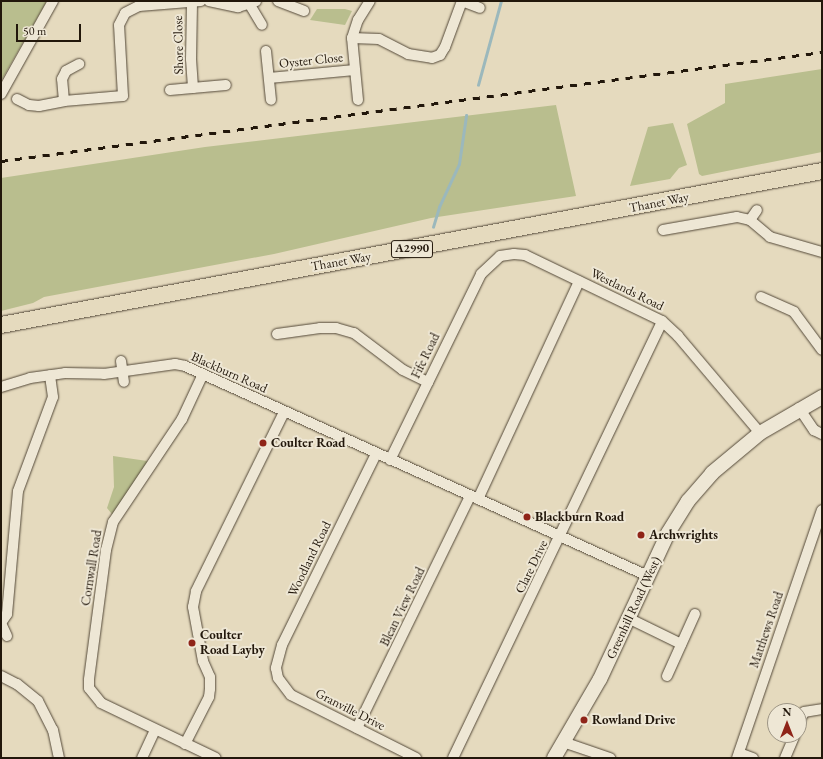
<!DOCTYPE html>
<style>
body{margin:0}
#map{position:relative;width:823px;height:759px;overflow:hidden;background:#e5dabe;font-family:"EB Garamond",serif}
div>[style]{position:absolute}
.green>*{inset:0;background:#b9be8e}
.stream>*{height:2.5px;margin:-1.25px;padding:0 1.25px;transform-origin:1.25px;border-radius:1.25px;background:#9bb8bc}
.roads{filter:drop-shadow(0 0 1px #534838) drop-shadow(0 0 1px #534838)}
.street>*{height:10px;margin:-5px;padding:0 5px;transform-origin:5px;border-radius:5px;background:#eee7d5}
.secondary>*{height:14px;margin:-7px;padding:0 7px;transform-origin:7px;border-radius:7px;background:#eee7d5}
.primary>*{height:16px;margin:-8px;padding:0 8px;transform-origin:8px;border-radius:8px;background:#e5dabe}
.rail>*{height:2.5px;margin-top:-1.25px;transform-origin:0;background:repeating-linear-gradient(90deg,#22170b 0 7px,transparent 0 14px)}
.dots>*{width:11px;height:11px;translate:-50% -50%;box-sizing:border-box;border:2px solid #eee7d5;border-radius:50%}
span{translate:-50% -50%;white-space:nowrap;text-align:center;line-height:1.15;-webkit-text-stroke:4px #eee7d5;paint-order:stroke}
.shield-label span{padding:1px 3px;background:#eee7d5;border:1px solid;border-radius:3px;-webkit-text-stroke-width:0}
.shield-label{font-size:12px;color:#22170b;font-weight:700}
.street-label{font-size:13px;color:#22170b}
.poi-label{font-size:13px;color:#22170b;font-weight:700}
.left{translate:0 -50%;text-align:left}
.frame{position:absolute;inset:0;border:2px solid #22170b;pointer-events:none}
.north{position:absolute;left:767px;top:703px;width:40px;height:40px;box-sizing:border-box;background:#eee7d5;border:1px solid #9c9484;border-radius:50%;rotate:0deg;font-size:11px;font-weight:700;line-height:16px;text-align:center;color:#22170b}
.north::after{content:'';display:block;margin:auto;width:14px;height:18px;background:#8f2418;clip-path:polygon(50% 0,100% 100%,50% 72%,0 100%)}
.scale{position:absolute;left:16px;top:24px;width:65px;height:18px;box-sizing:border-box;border:2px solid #22170b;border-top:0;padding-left:5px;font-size:12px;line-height:14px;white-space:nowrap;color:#22170b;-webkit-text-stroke:3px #eee7d5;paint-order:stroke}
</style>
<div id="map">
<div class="green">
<div style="clip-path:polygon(1px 1px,47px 1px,1px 81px)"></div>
<div style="clip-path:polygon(317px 9px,345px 9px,352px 11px,345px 25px,310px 20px)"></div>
<div style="clip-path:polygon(822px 69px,822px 152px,702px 176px,699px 174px,687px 124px,725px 103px,725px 84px)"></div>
<div style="clip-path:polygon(556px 105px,576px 196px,431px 218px,274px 254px,44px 297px,33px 303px,1px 311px,1px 178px,205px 147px)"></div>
<div style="clip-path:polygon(673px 123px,687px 165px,679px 168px,670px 179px,630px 186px,648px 127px)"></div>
<div style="clip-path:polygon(113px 456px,154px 462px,115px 518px,107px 508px,114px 487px)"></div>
</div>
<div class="stream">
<div style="left:478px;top:85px;width:87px;rotate:-74.7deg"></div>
<div style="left:433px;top:227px;width:21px;rotate:-73deg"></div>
<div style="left:439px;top:207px;width:47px;rotate:-65.1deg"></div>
<div style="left:459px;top:164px;width:49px;rotate:-81.7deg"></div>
</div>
<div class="roads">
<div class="street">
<div style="left:209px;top:1px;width:30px;rotate:12deg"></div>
<div style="left:238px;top:7px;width:19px;rotate:-18deg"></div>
<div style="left:278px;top:1px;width:28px;rotate:21deg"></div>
<div style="left:462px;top:1px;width:19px;rotate:21deg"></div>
<div style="left:192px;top:3px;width:56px;rotate:91deg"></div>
<div style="left:191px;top:59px;width:29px;rotate:86deg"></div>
<div style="left:250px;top:5px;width:23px;rotate:59deg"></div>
<div style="left:352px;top:38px;width:27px;rotate:2deg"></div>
<div style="left:379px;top:39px;width:33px;rotate:27deg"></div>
<div style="left:408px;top:54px;width:24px;rotate:9deg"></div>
<div style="left:432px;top:58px;width:9px;rotate:-21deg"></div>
<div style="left:440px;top:55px;width:9px;rotate:-58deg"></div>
<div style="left:445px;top:47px;width:49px;rotate:-69.7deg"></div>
<div style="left:266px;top:51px;width:49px;rotate:84.2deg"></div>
<div style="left:269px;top:78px;width:86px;rotate:-5.3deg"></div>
<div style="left:170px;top:90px;width:56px;rotate:-5.1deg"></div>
<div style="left:1px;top:94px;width:107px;rotate:-60.8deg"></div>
<div style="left:17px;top:99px;width:13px;rotate:27deg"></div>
<div style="left:29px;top:105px;width:10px;rotate:6deg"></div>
<div style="left:39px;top:106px;width:25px;rotate:-11deg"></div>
<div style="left:64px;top:101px;width:59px;rotate:-4.8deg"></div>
<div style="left:123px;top:96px;width:71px;rotate:-93.2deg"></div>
<div style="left:119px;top:25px;width:13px;rotate:-63deg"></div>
<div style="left:125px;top:13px;width:16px;rotate:-27deg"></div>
<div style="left:139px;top:6px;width:62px;rotate:-4.6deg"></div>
<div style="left:358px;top:100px;width:62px;rotate:-95.5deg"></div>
<div style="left:352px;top:38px;width:19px;rotate:-72deg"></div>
<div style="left:358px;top:20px;width:22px;rotate:-58deg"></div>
<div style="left:64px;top:101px;width:22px;rotate:-95deg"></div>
<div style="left:62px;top:79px;width:9px;rotate:-63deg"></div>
<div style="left:66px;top:71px;width:15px;rotate:-28deg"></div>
<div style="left:750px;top:220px;width:12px;rotate:-55deg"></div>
<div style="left:663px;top:230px;width:75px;rotate:-10deg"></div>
<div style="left:737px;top:217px;width:13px;rotate:13deg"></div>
<div style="left:750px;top:220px;width:26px;rotate:40deg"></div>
<div style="left:770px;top:237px;width:54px;rotate:16.1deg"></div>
<div style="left:761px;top:297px;width:36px;rotate:24deg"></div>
<div style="left:794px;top:312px;width:47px;rotate:53.6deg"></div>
<div style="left:277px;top:334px;width:43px;rotate:-7.9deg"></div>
<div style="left:320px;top:328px;width:16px"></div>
<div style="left:336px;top:328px;width:19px;rotate:16deg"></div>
<div style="left:354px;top:333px;width:61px;rotate:37.1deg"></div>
<div style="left:403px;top:370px;width:28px;rotate:26deg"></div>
<div style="left:121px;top:361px;width:21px;rotate:82deg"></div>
<div style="left:203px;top:374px;width:50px;rotate:115deg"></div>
<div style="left:182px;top:419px;width:124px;rotate:123.8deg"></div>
<div style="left:113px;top:522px;width:29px;rotate:104deg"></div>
<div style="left:106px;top:550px;width:131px;rotate:97.5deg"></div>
<div style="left:89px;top:680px;width:8px;rotate:90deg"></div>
<div style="left:89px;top:688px;width:19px;rotate:51deg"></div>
<div style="left:101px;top:703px;width:127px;rotate:25.6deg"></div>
<div style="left:1px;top:387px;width:30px;rotate:-17deg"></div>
<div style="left:30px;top:378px;width:35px;rotate:-8deg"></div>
<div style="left:65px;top:373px;width:39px;rotate:1deg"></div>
<div style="left:104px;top:374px;width:72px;rotate:-8deg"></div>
<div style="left:175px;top:364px;width:10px;rotate:11deg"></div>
<div style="left:185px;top:366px;width:508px;rotate:24.4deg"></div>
<div style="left:799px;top:408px;width:27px;rotate:56deg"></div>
<div style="left:814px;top:430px;width:9px;rotate:27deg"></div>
<div style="left:376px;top:454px;width:213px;rotate:116.2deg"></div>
<div style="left:282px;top:645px;width:24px;rotate:105deg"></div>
<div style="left:276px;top:668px;width:10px;rotate:79deg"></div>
<div style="left:278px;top:678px;width:21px;rotate:53deg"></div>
<div style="left:291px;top:695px;width:140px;rotate:26.7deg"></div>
<div style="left:390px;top:460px;width:207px;rotate:-63.9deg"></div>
<div style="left:481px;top:274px;width:26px;rotate:-43deg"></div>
<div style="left:500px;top:256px;width:14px;rotate:-8deg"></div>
<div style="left:514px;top:254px;width:11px;rotate:5deg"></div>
<div style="left:525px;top:255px;width:152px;rotate:25.7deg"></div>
<div style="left:662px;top:321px;width:22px;rotate:43deg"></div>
<div style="left:678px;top:336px;width:127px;rotate:49.8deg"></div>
<div style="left:478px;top:499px;width:240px;rotate:-65.1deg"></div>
<div style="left:630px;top:619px;width:57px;rotate:26.1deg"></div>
<div style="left:7px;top:636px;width:14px;rotate:-115deg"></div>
<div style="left:1px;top:623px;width:11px;rotate:-56deg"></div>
<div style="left:7px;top:614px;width:123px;rotate:-84.9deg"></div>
<div style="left:18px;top:491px;width:100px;rotate:-69.6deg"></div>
<div style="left:53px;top:397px;width:22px;rotate:-98deg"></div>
<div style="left:1px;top:676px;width:18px;rotate:27deg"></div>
<div style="left:17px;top:684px;width:27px;rotate:39deg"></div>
<div style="left:38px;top:701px;width:33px;rotate:63deg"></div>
<div style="left:53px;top:730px;width:29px;rotate:78deg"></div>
<div style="left:667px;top:676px;width:68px;rotate:-65.7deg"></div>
<div style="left:799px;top:722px;width:11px;rotate:-63deg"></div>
<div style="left:804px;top:712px;width:18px;rotate:-9deg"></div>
<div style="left:357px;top:728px;width:258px;rotate:-64deg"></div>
<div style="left:563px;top:742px;width:50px;rotate:18.8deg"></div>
<div style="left:185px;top:744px;width:53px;rotate:-62.9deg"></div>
<div style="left:209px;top:697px;width:8px;rotate:-83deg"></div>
<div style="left:210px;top:689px;width:12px;rotate:-90deg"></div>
<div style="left:210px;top:677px;width:17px;rotate:-114deg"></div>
<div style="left:203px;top:661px;width:55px;rotate:-100.5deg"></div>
<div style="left:193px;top:607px;width:16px;rotate:-79deg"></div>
<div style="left:196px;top:591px;width:199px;rotate:-63.8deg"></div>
<div style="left:739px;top:753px;width:15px;rotate:20deg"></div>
<div style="left:142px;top:758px;width:31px;rotate:-65deg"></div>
<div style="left:453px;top:758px;width:484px;rotate:-64.4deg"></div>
<div style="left:737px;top:758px;width:262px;rotate:-71.1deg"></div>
<div style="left:785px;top:758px;width:25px;rotate:-67deg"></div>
</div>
<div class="secondary">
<div style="left:554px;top:758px;width:91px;rotate:-59.8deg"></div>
<div style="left:600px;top:679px;width:161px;rotate:-65deg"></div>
<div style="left:668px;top:533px;width:38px;rotate:-58deg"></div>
<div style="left:688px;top:501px;width:37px;rotate:-49deg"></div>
<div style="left:712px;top:473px;width:62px;rotate:-39.8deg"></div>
<div style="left:760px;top:433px;width:72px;rotate:-30.1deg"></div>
</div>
<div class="primary">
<div style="left:1px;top:325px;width:835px;rotate:-10.62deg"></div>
</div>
</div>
<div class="rail">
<div style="left:1px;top:161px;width:828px;rotate:-7.56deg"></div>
</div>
<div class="dots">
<div style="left:263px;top:443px;background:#8f2418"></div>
<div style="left:527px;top:517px;background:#8f2418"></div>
<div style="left:641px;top:535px;background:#8f2418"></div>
<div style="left:192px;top:643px;background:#8f2418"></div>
<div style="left:584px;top:720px;background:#8f2418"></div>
</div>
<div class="shield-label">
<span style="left:412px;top:249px">A2990</span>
</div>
<div class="street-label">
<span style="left:179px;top:45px;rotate:-91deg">Shore Close</span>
<span style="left:311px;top:61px;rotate:-6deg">Oyster Close</span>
<span style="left:659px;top:203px;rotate:-11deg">Thanet Way</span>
<span style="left:341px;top:262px;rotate:-10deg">Thanet Way</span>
<span style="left:627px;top:290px;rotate:26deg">Westlands Road</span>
<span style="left:426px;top:356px;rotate:-64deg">Fife Road</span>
<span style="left:229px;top:373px;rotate:24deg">Blackburn Road</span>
<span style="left:310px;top:559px;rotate:-64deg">Woodland Road</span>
<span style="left:532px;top:567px;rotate:-64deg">Clare Drive</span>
<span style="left:92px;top:568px;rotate:-81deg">Cornwall Road</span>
<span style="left:403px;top:607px;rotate:-64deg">Blean View Road</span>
<span style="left:634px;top:608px;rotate:-65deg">Greenhill Road (West)</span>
<span style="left:767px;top:630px;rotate:-71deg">Matthews Road</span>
<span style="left:350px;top:710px;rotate:27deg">Granville Drive</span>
</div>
<div class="poi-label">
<span class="left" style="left:271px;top:443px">Coulter Road</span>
<span class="left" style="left:535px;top:517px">Blackburn Road</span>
<span class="left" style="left:649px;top:535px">Archwrights</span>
<span class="left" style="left:200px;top:643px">Coulter<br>Road Layby</span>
<span class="left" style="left:592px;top:720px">Rowland Drive</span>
</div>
<div class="frame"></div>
<div class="north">N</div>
<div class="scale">50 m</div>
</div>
